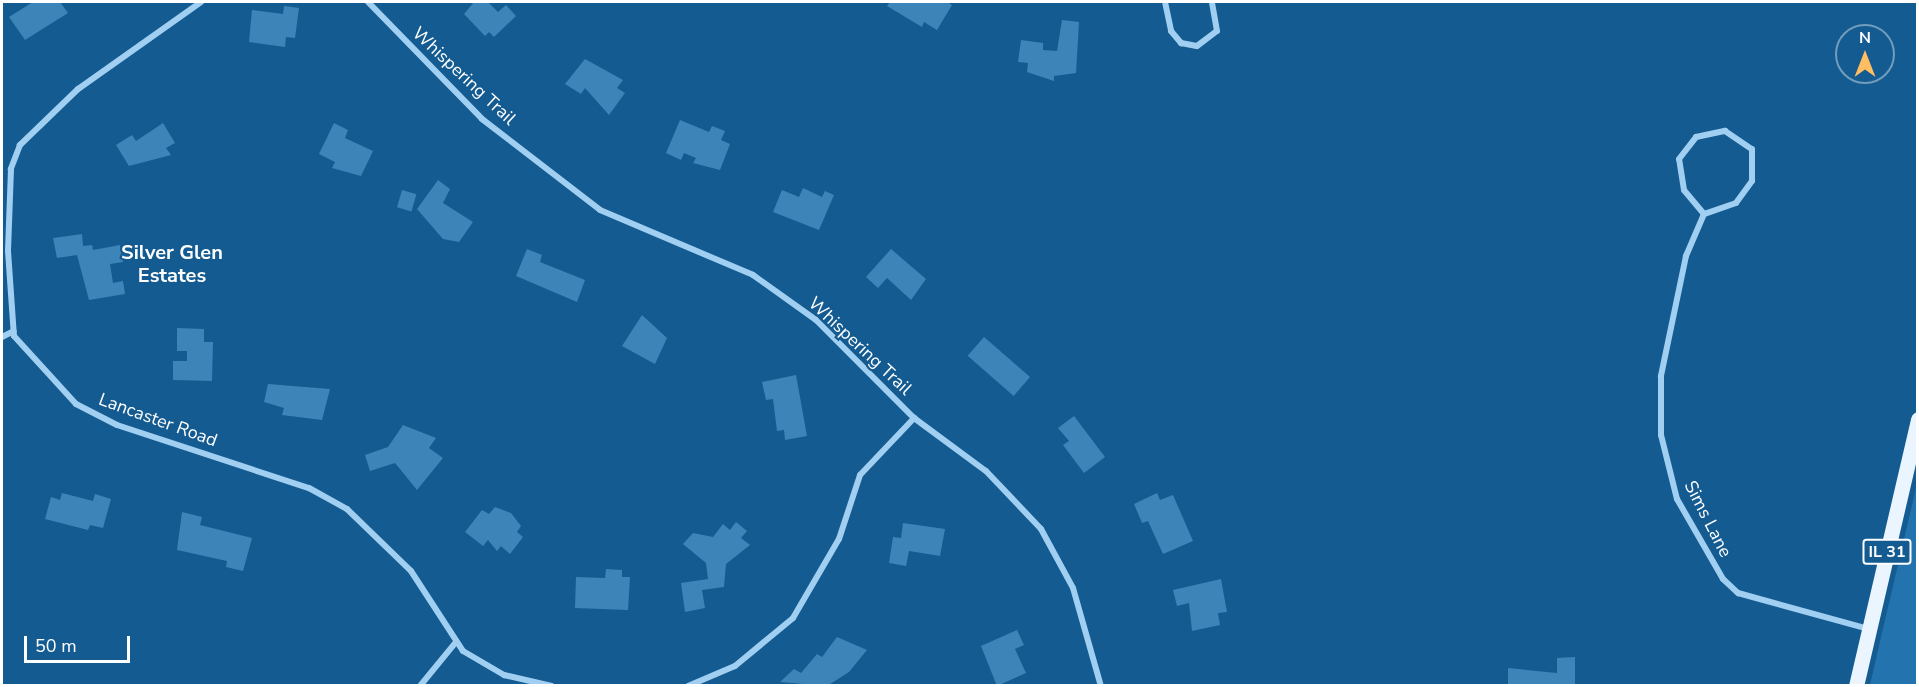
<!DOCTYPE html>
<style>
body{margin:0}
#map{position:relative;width:1919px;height:687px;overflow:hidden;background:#145b91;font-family:"Nunito Sans",sans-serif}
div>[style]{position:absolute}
.green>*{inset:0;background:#2374ae}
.building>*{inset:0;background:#3d84b9;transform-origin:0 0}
.minor>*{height:6px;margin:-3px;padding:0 3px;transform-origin:3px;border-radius:3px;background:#a1cff1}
.primary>*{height:15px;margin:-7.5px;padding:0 7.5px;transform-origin:7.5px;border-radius:7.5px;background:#ebf5ff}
span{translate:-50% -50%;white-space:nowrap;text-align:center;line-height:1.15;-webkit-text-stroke:4.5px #145b91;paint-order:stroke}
.shield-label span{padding:2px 4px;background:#145b91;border:2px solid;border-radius:4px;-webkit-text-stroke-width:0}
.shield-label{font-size:16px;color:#fff;font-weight:700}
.street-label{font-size:18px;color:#fff}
.neighbourhood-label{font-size:20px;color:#fff;font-weight:700}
.frame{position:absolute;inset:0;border:3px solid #fff;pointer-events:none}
.north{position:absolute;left:1835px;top:24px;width:60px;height:60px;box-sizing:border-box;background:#145b91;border:2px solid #729dbd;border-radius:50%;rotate:0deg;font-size:16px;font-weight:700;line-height:24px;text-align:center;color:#fff}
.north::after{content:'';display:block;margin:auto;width:21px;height:27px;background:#ffbe61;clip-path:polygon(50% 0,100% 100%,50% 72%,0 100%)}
.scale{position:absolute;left:24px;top:636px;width:106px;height:27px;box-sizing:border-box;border:3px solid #fff;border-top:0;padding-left:8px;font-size:18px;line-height:21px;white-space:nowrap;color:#fff;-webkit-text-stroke:4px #145b91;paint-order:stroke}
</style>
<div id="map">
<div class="green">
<div style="clip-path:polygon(1917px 484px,1917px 685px,1870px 685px,1881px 637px)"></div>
</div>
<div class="building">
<div style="clip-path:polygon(33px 2px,60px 2px,68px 13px,25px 40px,9px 17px)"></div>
<div style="clip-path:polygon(474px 2px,488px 2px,498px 12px,506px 5px,516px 16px,494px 37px,489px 32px,485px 36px,464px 14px)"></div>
<div style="clip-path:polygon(890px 2px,947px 2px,952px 5px,937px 30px,924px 22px,922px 27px,887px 6px)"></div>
<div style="clip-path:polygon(284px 6px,299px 8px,295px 38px,286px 37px,285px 47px,249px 42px,252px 10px,283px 14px)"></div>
<div style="clip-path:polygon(1062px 20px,1079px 22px,1076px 73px,1054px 76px,1054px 81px,1027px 72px,1028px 63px,1018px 62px,1021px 40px,1043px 43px,1043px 50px,1057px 51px)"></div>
<div style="clip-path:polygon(585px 59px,623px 80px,617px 88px,625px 93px,609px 115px,585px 88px,581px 94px,565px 84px)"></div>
<div style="clip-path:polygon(680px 120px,709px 132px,712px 126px,725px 131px,721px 140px,730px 144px,720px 170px,693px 163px,696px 158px,684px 153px,681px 160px,666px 153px)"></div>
<div style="clip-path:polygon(163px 123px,175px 143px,166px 148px,171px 155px,129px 166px,116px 145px,132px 135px,136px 141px)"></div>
<div style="clip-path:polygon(334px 123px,348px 130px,345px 138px,373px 151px,361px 176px,332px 168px,335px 162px,319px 154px)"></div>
<div style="clip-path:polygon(438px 180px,450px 189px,443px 203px,473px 222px,459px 242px,443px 239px,417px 209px)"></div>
<div style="clip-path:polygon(803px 188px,822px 197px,825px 191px,834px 195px,819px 230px,773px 212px,782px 190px,799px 197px)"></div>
<div style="left:402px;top:190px;width:15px;height:18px;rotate:16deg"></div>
<div style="clip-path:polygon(82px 234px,83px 246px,92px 245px,93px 250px,120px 245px,123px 262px,110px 264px,113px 283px,123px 281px,125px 294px,89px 300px,77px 255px,57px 258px,53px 238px)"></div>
<div style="clip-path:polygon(527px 249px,542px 255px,540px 262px,585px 280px,577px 302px,516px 276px)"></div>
<div style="clip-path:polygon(891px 249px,926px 279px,911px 300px,887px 278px,878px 288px,866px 277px)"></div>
<div style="clip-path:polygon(642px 315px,667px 338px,655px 364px,622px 346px)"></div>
<div style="clip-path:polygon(177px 328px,204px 329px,204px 342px,213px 342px,212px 381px,173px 380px,173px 361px,187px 361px,187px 351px,177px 351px)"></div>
<div style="left:984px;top:337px;width:61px;height:25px;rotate:41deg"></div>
<div style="clip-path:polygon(796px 375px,807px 436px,785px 440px,784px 430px,777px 431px,773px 399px,766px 400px,762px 382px)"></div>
<div style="clip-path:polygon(268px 384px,330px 389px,322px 420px,282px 415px,284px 408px,264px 402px)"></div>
<div style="clip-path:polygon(1074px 416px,1105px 457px,1084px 473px,1063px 445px,1069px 441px,1058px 428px)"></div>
<div style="clip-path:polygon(403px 425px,436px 438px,429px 448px,443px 458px,417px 490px,395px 463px,370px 471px,365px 455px,388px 447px)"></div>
<div style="clip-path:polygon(62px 493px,93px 501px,95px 494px,111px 499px,103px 528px,90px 525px,88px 530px,45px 519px,51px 497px,60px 500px)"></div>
<div style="clip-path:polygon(1157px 493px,1160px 500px,1173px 495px,1193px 541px,1163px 554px,1148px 521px,1142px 523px,1134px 504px)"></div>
<div style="clip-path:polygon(495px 507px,511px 513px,521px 526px,517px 532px,523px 537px,510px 554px,501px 546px,497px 551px,488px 540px,483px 546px,465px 532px,482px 510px,489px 514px)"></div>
<div style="clip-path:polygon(182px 512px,202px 517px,200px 525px,252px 538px,243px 571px,226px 567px,227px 561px,177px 550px)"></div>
<div style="clip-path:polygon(736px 522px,747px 531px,741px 538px,750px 545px,726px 564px,724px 587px,702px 590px,705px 608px,685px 612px,681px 583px,708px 579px,706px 563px,683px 544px,693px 533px,713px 537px,723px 524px,730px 530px)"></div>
<div style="clip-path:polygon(903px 523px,945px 529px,940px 556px,909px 551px,906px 566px,889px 563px,893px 537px,901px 538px)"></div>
<div style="clip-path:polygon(606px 569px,622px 570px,622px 577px,630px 577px,628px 610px,575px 608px,576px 577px,605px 578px)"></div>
<div style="clip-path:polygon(1221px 579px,1227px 612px,1218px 613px,1220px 625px,1192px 631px,1189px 603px,1177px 606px,1173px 590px)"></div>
<div style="clip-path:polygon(1017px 630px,1024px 645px,1015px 649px,1026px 673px,997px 686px,981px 646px)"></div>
<div style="clip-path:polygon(837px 637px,867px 650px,849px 672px,827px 686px,780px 682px,794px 669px,801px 673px,817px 654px,822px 657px)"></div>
<div style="clip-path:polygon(1575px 657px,1575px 684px,1508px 686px,1508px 668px,1557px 673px,1557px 658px)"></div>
</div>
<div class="minor">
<div style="left:201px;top:2px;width:151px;rotate:144.7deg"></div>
<div style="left:78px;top:89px;width:81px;rotate:136deg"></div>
<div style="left:20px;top:145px;width:26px;rotate:111deg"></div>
<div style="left:11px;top:169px;width:82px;rotate:92.1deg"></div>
<div style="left:8px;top:251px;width:85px;rotate:86deg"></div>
<div style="left:14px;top:336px;width:92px;rotate:47.6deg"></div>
<div style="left:76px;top:404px;width:46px;rotate:27.1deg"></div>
<div style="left:117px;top:425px;width:202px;rotate:18.2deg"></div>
<div style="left:309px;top:488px;width:43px;rotate:28.9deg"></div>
<div style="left:347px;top:509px;width:89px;rotate:44.1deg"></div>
<div style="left:411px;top:571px;width:95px;rotate:57deg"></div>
<div style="left:463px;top:651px;width:48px;rotate:30.3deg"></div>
<div style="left:504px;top:675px;width:49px;rotate:12.9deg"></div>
<div style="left:368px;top:2px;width:163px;rotate:45.7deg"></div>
<div style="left:482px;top:119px;width:149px;rotate:37.6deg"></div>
<div style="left:600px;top:210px;width:166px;rotate:23deg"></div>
<div style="left:753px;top:275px;width:77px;rotate:35.5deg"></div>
<div style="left:816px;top:320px;width:139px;rotate:45deg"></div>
<div style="left:914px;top:418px;width:89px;rotate:36.4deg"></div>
<div style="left:986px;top:471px;width:80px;rotate:46.5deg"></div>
<div style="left:1041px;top:529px;width:67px;rotate:61.5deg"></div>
<div style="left:1073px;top:588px;width:102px;rotate:74.1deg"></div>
<div style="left:1165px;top:2px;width:30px;rotate:78deg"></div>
<div style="left:1171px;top:31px;width:16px;rotate:50deg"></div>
<div style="left:1181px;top:43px;width:16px;rotate:11deg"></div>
<div style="left:1197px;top:46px;width:25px;rotate:-37deg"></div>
<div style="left:1217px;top:31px;width:29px;rotate:-100deg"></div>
<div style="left:1725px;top:131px;width:32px;rotate:34deg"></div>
<div style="left:1752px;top:149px;width:32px;rotate:90deg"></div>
<div style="left:1752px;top:181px;width:27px;rotate:126deg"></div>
<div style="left:1736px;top:203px;width:34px;rotate:161deg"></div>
<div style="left:1704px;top:214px;width:31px;rotate:-130deg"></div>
<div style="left:1684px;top:190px;width:31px;rotate:-99deg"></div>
<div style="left:1679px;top:159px;width:28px;rotate:-52deg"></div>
<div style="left:1696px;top:137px;width:30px;rotate:-12deg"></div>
<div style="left:1704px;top:214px;width:46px;rotate:113.2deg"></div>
<div style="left:1686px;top:256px;width:123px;rotate:101.8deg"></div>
<div style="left:1661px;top:376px;width:59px;rotate:90deg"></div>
<div style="left:1661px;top:435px;width:66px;rotate:76deg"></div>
<div style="left:1677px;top:499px;width:92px;rotate:60.1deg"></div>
<div style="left:1723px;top:579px;width:21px;rotate:43deg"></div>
<div style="left:1738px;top:593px;width:136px;rotate:15.4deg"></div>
<div style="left:2px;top:337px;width:13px;rotate:-27deg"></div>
<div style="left:420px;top:686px;width:57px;rotate:-50.7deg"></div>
<div style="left:688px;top:686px;width:51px;rotate:-23.1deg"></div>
<div style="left:735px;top:666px;width:75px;rotate:-39.6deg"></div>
<div style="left:793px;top:618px;width:91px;rotate:-59.8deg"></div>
<div style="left:839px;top:539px;width:67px;rotate:-71.8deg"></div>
<div style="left:860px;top:475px;width:79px;rotate:-46.5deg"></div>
</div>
<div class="primary">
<div style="left:1856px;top:686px;width:274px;rotate:-76.9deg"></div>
</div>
<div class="shield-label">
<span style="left:1887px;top:552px">IL 31</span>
</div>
<div class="street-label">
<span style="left:464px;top:76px;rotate:43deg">Whispering Trail</span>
<span style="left:860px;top:346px;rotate:43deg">Whispering Trail</span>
<span style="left:158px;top:420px;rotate:20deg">Lancaster Road</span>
<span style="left:1708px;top:519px;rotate:63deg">Sims Lane</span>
</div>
<div class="neighbourhood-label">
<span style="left:172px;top:264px">Silver Glen<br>Estates</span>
</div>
<div class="frame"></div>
<div class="north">N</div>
<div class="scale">50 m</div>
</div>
